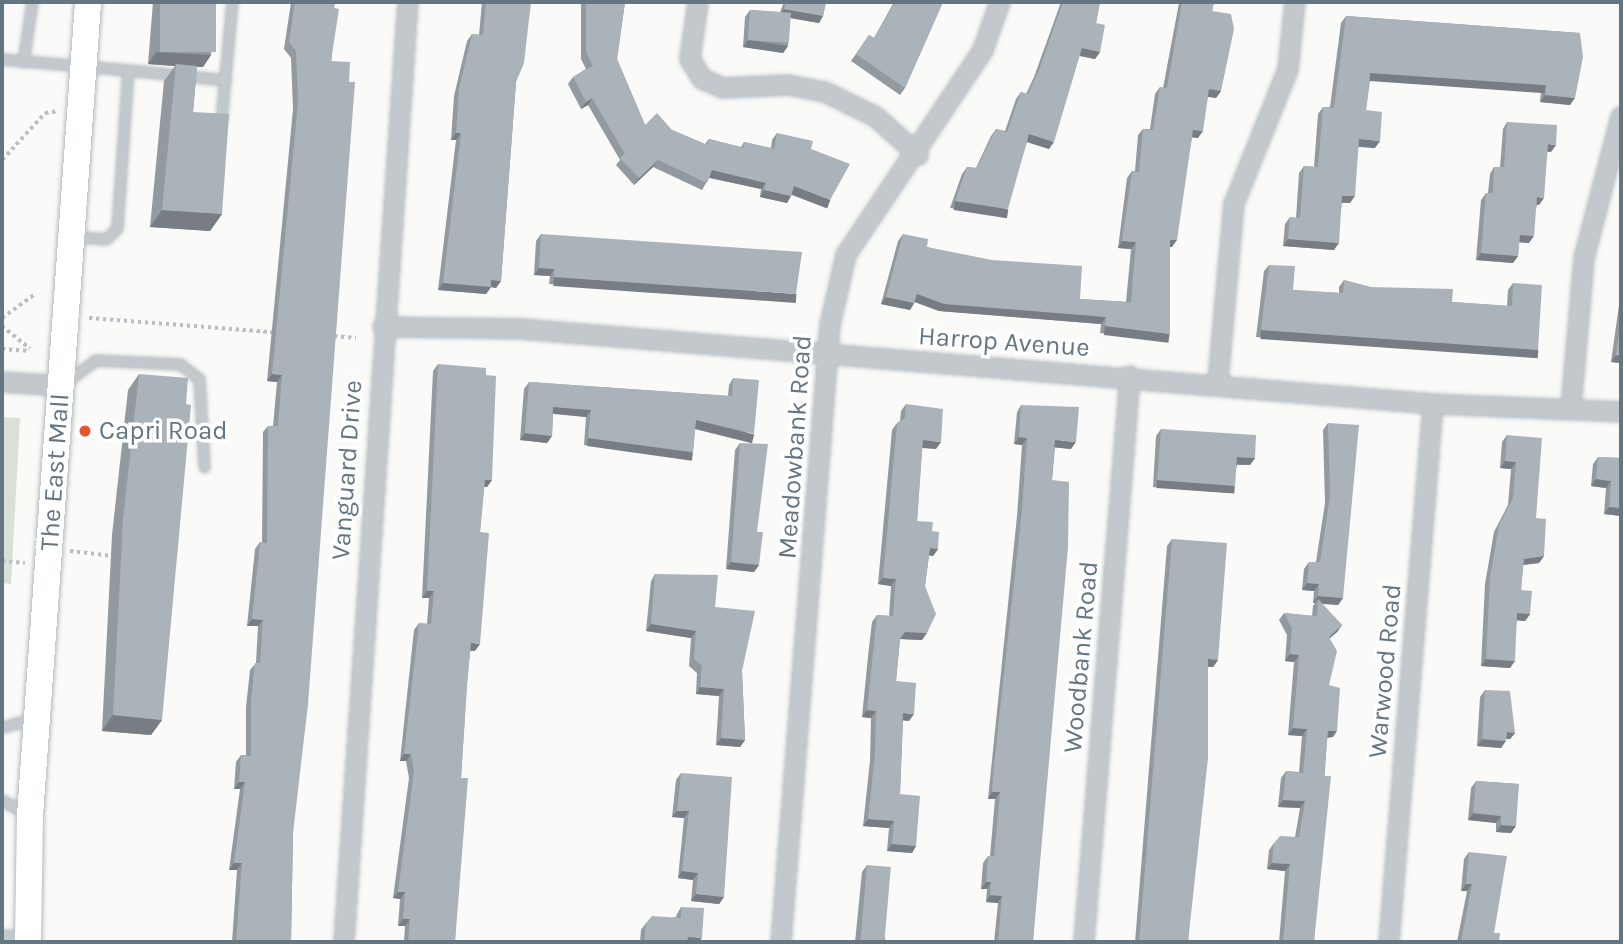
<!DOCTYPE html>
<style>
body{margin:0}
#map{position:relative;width:1623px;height:944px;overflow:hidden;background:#fafaf8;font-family:Karla,sans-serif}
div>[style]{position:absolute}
.green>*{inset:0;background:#dadfd7}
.path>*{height:3.5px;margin-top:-1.75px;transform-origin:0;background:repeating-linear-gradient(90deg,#bbbfc2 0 3.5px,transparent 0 7px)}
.roads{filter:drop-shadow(0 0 2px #b3babf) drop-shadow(0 0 2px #b3babf)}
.service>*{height:9px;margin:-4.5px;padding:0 4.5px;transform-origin:4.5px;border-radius:4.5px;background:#c3c8cc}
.minor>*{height:18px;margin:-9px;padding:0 9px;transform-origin:9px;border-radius:9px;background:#c3c8cc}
.secondary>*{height:26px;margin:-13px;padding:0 13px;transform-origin:13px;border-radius:13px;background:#fff}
.wall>*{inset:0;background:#929a9f}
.shaded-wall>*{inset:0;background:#777d82;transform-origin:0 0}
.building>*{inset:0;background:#aab3b9;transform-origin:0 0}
.dots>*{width:19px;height:19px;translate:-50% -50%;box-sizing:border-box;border:4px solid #fff;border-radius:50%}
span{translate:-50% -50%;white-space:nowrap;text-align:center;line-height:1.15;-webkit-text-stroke:7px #fff;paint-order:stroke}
.street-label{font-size:26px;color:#657683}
.poi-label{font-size:26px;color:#657683}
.left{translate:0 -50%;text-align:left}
.frame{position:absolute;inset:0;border:4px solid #657683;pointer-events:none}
</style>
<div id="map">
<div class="green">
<div style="clip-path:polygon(2px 417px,20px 418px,11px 584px,2px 583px)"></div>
</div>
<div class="path">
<div style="left:2px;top:160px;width:64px;rotate:-47.5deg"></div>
<div style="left:45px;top:113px;width:14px;rotate:-8deg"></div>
<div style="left:2px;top:318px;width:39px;rotate:-36deg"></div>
<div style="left:89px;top:318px;width:185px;rotate:4.4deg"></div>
<div style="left:2px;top:326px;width:36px;rotate:39deg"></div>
<div style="left:334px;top:336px;width:22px;rotate:5deg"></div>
<div style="left:2px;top:349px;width:28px;rotate:4deg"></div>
<div style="left:70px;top:551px;width:43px;rotate:6.6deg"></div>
<div style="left:2px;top:561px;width:23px;rotate:5deg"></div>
</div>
<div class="roads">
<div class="service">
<div style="left:2px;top:59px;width:126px;rotate:5deg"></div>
<div style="left:128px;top:70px;width:158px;rotate:94deg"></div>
<div style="left:117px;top:228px;width:16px;rotate:135deg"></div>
<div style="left:106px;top:239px;width:31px;rotate:-176deg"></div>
<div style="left:23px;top:62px;width:61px;rotate:-81.5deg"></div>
<div style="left:128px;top:70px;width:98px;rotate:5.9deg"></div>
<div style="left:221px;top:120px;width:119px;rotate:-84.7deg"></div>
<div style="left:65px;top:383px;width:38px;rotate:-37deg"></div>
<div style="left:95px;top:360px;width:85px;rotate:2.7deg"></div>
<div style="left:180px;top:364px;width:24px;rotate:38deg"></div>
<div style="left:199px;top:379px;width:88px;rotate:86.7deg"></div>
<div style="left:2px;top:727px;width:31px;rotate:-15deg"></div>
<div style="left:2px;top:800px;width:30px;rotate:30deg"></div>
<div style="left:2px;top:935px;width:22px;rotate:3deg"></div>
</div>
<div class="minor">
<div style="left:698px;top:2px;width:58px;rotate:98deg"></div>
<div style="left:690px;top:59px;width:23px;rotate:59deg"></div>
<div style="left:702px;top:79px;width:23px;rotate:23deg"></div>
<div style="left:723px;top:88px;width:65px;rotate:-2.6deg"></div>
<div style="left:788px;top:85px;width:38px;rotate:11deg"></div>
<div style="left:825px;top:92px;width:57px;rotate:26.1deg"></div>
<div style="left:876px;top:117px;width:57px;rotate:42.1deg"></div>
<div style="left:383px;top:327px;width:138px;rotate:0.8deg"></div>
<div style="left:521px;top:329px;width:915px;rotate:4.7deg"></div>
<div style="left:1433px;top:404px;width:188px;rotate:2.4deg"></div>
<div style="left:2px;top:382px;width:59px;rotate:3.9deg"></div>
<div style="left:1218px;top:382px;width:179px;rotate:-84.9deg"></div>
<div style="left:1234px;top:204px;width:144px;rotate:-68.1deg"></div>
<div style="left:1288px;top:70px;width:68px;rotate:-84.1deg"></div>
<div style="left:1571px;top:408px;width:151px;rotate:-85deg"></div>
<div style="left:1584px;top:258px;width:146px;rotate:-75.3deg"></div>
<div style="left:344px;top:942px;width:942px;rotate:-86.11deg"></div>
<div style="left:781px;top:942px;width:619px;rotate:-85.46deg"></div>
<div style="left:830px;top:325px;width:72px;rotate:-77.1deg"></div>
<div style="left:846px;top:255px;width:247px;rotate:-56.2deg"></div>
<div style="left:983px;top:50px;width:51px;rotate:-70.5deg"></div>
<div style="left:1084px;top:942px;width:568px;rotate:-85.35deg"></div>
<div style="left:1389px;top:942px;width:540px;rotate:-85.32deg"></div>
</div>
<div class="secondary">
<div style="left:28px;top:942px;width:126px;rotate:-89.1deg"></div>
<div style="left:30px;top:816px;width:816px;rotate:-85.92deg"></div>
</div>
</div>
<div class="wall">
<div style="clip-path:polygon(153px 2px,216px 2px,211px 55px,203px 67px,197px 67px,193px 112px,222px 214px,210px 231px,150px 227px,164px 81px,175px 66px,148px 64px)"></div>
<div style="clip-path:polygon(291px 2px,335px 2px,334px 8px,293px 833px,291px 942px,232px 942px,237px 870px,229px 870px,240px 789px,234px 789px,236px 762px,241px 755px,246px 755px,246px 707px,250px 670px,256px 663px,258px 626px,247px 626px,255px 549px,260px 542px,262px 543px,263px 432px,268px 426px,273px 426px,277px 382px,267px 381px,293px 109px,291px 58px,284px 49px)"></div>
<div style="clip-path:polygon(482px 2px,531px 2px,516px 82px,501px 281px,496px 288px,491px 287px,486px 294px,438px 290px,456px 140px,451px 140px,454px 96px,467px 41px,472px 34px,479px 35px)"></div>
<div style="clip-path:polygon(581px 2px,625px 2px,617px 59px,645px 125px,672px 130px,705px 144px,709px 139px,741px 147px,744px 142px,771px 148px,772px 140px,777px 133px,811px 149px,830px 200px,825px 207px,792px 194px,787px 203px,760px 197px,761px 189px,709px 178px,702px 190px,653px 167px,634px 185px,616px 165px,620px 160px,588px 105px,581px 109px,568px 84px,573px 77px,586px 69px,581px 59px)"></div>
<div style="clip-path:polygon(784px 2px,826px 2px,823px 16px,819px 23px,790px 18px,788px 46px,783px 53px,743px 47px,745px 17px,750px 10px,780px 12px)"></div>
<div style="clip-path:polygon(894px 2px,943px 2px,905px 88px,900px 95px,851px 61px,869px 35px,874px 38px)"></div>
<div style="clip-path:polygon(1061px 2px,1100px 2px,1096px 23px,1100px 52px,1095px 59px,1079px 56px,1049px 149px,1027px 142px,1003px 216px,950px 208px,962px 174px,967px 167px,976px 168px,991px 136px,996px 129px,1005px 131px,1016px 99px,1021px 92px,1026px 94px,1034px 77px)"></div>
<div style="clip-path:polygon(1176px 2px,1214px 2px,1212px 11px,1221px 91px,1216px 98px,1208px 97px,1198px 138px,1192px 137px,1172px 247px,1170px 247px,1166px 341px,1100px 333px,1101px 324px,939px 311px,915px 302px,910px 310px,881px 304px,898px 241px,903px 234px,927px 247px,1080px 299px,1126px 302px,1131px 249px,1118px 248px,1127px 178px,1132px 171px,1135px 171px,1138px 135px,1143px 129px,1150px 129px,1155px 94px,1160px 87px,1163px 88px,1179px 3px)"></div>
<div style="clip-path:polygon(1346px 16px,1580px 33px,1570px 105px,1540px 102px,1541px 92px,1370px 80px,1366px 110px,1375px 148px,1358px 147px,1350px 203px,1342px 203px,1334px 250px,1283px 246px,1285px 224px,1290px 217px,1296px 218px,1299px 173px,1304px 166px,1314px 167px,1318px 114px,1323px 107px,1330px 107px,1341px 23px)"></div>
<div style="clip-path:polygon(1507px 122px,1551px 152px,1547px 152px,1539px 205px,1537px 204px,1529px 243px,1519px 242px,1518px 256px,1513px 263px,1476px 260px,1481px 200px,1486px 193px,1488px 193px,1490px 174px,1494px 167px,1500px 167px,1503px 129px)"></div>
<div style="clip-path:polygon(541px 234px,791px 301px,549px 284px,550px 276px,534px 275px,536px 241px)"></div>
<div style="clip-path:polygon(1269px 265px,1293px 290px,1339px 293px,1339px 287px,1344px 280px,1370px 287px,1452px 302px,1507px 306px,1508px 290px,1513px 283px,1533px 357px,1256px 337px,1264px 271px)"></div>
<div style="clip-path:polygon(1621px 302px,1621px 363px,1611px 362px,1619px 305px)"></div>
<div style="clip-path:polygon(438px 364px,486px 375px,492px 480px,487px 487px,484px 487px,480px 532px,475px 651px,470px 651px,467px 684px,461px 778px,455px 942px,404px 942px,405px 926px,398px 926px,400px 899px,393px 898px,409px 778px,406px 761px,400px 761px,414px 630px,419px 623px,427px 624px,429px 598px,422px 598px,433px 371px)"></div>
<div style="clip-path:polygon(139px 374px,162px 720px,151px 735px,102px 731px,112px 535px,128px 390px)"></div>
<div style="clip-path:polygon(733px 378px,749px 441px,695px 428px,693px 452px,688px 459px,584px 445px,586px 417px,553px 414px,552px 436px,547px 443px,520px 440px,524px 389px,529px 382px,728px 396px,729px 385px)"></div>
<div style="clip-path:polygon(906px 404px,936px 449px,922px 448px,917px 521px,932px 531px,938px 549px,933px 556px,929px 555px,925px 586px,922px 640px,900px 639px,896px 681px,909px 721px,903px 720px,900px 794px,916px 846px,912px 853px,887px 851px,889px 828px,863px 826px,870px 761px,871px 718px,862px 717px,868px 656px,872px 622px,877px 615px,889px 616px,891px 586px,878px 584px,892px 430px,897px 423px,900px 421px,901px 411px)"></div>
<div style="clip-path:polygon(1021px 405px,1071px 449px,1055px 447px,1052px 480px,1033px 942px,994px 942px,998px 903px,986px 902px,987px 889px,981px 889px,983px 863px,988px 856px,990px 856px,995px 799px,988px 799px,1017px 516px,1022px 445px,1014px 444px,1017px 412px)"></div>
<div style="clip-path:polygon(1328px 423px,1343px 598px,1338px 605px,1322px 604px,1342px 625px,1337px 632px,1330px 638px,1329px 685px,1333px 737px,1327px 738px,1314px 942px,1279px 942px,1285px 871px,1267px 869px,1269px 850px,1274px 843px,1295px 837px,1300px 808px,1278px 807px,1281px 778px,1286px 771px,1299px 772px,1302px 736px,1288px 735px,1294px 662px,1285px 661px,1287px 635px,1279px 620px,1284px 613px,1312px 616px,1313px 606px,1315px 603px,1313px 603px,1314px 591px,1302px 590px,1304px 569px,1309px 562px,1316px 562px,1325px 503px,1323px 430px)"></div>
<div style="clip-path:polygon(1161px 429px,1255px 458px,1250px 465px,1237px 465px,1230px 493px,1153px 487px,1156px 436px)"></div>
<div style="clip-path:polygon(1507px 435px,1536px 518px,1544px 556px,1539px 563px,1523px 565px,1521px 590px,1530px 614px,1525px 621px,1517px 620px,1510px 668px,1481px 666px,1485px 584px,1494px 532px,1508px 505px,1511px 469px,1500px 468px,1502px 442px)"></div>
<div style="clip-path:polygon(740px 443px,757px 532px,759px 565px,754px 572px,726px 569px,735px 450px)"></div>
<div style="clip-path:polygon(1598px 457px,1621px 458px,1621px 516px,1604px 514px,1606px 488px,1591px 486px,1593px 464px)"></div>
<div style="clip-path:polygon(1172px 539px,1218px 660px,1213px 667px,1208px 667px,1188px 942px,1135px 942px,1167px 546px)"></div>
<div style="clip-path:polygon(655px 574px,742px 671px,745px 740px,740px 747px,716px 745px,719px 696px,696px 694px,697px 673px,689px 666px,691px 638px,646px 631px,651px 581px)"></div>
<div style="clip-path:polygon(1485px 690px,1515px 733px,1510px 739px,1506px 739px,1501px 748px,1477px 746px,1480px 697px)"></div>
<div style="clip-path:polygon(681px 773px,724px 897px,719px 904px,691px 901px,693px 880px,678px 878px,684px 818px,672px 817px,676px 780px)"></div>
<div style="clip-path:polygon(1476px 781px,1519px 784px,1511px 833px,1496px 832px,1496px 823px,1468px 820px,1471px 788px)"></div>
<div style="clip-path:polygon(1469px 852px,1494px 933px,1499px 942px,1457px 942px,1467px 891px,1461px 891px,1464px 859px)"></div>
<div style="clip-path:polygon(867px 865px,886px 942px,855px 942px,862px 872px)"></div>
<div style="clip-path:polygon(681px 907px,699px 942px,640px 942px,641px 930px,646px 923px,676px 917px,677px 914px)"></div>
</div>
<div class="shaded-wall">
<div style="clip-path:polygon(784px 9px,823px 16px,819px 23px,779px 16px)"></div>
<div style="clip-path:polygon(748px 40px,788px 46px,783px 53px,743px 47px)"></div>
<div style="clip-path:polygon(1082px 48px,1100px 52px,1095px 59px,1077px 55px)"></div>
<div style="clip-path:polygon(156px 52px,211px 55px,203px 67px,176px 66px,176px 64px,175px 66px,148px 64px)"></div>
<div style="left:1370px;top:73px;width:176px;height:8px;rotate:4deg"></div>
<div style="clip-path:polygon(1209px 89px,1221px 91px,1216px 98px,1204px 96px)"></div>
<div style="clip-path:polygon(1545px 95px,1575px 98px,1570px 105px,1540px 102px)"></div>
<div style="clip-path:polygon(592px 98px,588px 105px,581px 109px,586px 102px)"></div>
<div style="clip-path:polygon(1193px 130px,1203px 131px,1198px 138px,1188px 137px)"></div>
<div style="clip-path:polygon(456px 133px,461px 133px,456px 140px,451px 140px)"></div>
<div style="clip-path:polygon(1029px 134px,1054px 142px,1049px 149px,1024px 141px)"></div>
<div style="clip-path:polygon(1359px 139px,1380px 141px,1375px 148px,1354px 146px)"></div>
<div style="clip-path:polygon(1548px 144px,1556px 145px,1551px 152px,1543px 151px)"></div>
<div style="clip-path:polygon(658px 160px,653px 167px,634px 185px,639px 178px)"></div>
<div style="clip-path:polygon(712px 170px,766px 183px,761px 189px,707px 177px)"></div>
<div style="left:794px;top:186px;width:39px;height:9px;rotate:21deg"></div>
<div style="clip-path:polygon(764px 190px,791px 196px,787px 203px,760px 197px)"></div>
<div style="clip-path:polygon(1342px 196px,1355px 196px,1350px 203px,1337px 202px)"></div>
<div style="clip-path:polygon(1537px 197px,1544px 198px,1539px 205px,1532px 204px)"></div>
<div style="left:955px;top:201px;width:54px;height:9px;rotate:9deg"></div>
<div style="clip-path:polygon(162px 210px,222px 214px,210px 231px,150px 227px)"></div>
<div style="clip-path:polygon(1520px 235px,1534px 236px,1529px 243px,1515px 242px)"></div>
<div style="clip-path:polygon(1288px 239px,1339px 243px,1334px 250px,1283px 246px)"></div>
<div style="clip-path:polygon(1170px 240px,1177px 240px,1172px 247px,1166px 247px)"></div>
<div style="clip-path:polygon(1122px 241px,1136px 242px,1131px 249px,1118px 248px)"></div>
<div style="clip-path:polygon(1481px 253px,1518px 256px,1513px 263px,1476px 260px)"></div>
<div style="clip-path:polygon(539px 268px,554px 269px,550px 276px,534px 275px)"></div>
<div style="left:554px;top:277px;width:243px;height:9px;rotate:4deg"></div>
<div style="clip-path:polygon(491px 280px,501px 281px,496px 288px,491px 287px,486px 294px,438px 290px,443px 283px)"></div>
<div style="clip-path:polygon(917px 294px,1106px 317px,1101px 324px,939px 311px,912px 301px)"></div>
<div style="clip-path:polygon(886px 297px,914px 303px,910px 310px,881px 304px)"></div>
<div style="left:1105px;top:326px;width:65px;height:9px;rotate:7deg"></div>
<div style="left:1261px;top:330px;width:278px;height:9px;rotate:4deg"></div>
<div style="clip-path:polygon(1616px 355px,1621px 356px,1621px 363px,1611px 362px)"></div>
<div style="clip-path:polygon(272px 374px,282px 375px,277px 382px,267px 381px)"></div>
<div style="clip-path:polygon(553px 407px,591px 410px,586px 417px,549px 413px)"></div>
<div style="left:696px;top:420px;width:60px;height:9px;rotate:14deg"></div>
<div style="clip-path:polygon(525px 433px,552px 436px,547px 443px,520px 440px)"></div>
<div style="clip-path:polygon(1019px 437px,1027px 438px,1022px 445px,1014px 444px)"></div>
<div style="left:588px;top:438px;width:106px;height:8px;rotate:8deg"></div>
<div style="clip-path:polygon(923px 440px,941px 442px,936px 449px,918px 447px)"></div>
<div style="clip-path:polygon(1055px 440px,1076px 442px,1071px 449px,1050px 447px)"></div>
<div style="clip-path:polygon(1237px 457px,1255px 458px,1250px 465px,1232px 464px)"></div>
<div style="clip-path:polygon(1505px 461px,1516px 462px,1511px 469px,1500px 468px)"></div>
<div style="clip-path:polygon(1596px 479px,1611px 481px,1606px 488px,1591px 486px)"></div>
<div style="clip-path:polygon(485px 480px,492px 480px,487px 487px,480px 487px)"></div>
<div style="left:1157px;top:480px;width:78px;height:8px;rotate:4deg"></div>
<div style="clip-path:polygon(1609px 507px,1621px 508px,1621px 516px,1604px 514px)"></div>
<div style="clip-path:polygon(930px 548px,938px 549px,933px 556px,925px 555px)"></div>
<div style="clip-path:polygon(1544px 556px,1539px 563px,1519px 565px,1524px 559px)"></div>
<div style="clip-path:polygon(731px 562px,759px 565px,754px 572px,726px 569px)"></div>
<div style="clip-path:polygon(883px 578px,896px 579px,891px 586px,878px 584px)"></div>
<div style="clip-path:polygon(1307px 583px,1319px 584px,1314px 591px,1302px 590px)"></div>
<div style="clip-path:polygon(427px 591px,434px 591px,429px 598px,422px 598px)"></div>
<div style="clip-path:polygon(1318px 596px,1343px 598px,1338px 605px,1318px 603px,1318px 599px,1315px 603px,1313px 603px)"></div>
<div style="clip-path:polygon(1517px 613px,1530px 614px,1525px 621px,1513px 620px)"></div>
<div style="clip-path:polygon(252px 619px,263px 620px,258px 626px,247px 626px)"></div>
<div style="clip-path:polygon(651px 624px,696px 631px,691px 638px,646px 631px)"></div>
<div style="clip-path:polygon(1342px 625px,1337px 632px,1324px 643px,1329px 637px)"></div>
<div style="clip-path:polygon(905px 632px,927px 633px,922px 640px,900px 639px)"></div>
<div style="clip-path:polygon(471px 643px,480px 644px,475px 651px,466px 650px)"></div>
<div style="clip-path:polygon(1290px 654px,1299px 655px,1294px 662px,1285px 661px)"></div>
<div style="clip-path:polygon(1208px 659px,1218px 660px,1213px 667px,1204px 666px)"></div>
<div style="clip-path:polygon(1486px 659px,1515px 661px,1510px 668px,1481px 666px)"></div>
<div style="clip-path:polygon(700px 687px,724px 689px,719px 696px,696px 694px)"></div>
<div style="clip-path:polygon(867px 710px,876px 711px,871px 718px,862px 717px)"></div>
<div style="clip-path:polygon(903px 713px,914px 714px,909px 721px,899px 720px)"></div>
<div style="clip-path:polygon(113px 715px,162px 720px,151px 735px,102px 731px)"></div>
<div style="clip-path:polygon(1293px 728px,1307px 729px,1302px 736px,1288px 735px)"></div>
<div style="clip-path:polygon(1328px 731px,1337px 731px,1333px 737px,1323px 738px)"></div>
<div style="clip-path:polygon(1507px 732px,1515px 733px,1510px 739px,1502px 739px)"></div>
<div style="clip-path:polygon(721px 738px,745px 740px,740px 747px,716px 745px)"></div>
<div style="clip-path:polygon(1482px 739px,1506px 741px,1501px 748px,1477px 746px)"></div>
<div style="clip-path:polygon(404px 754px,411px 754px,406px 761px,400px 761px)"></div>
<div style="clip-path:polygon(239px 782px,245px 782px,240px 789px,234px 789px)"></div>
<div style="clip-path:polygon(992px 792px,1000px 792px,995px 799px,988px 799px)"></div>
<div style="clip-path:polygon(1283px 800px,1305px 801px,1300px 808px,1278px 807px)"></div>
<div style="clip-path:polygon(677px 811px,689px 811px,684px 818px,672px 817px)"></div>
<div style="clip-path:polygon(1473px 813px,1501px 816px,1496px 823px,1468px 820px)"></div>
<div style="clip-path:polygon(868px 819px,894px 821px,889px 828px,863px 826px)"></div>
<div style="clip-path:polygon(1501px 825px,1516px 826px,1511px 833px,1496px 832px)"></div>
<div style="clip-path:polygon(892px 844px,916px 846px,912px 853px,887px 851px)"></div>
<div style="clip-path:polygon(234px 863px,242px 863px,237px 870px,229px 870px)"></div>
<div style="clip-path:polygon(1272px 863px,1290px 864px,1285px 871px,1267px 869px)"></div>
<div style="clip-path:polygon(682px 871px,698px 873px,693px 880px,678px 878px)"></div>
<div style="clip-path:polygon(986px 882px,991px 882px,987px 889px,981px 889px)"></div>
<div style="clip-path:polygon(1466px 884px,1472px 884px,1467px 891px,1461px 891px)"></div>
<div style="clip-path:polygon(398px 892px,405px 892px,400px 899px,393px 898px)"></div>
<div style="clip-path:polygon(696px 894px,724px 897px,719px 904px,691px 901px)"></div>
<div style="clip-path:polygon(990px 895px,1002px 896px,998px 903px,986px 902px)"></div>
<div style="clip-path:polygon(403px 919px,410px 919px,405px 926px,398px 926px)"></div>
<div style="clip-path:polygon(688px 937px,702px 938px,699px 942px,684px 942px)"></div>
</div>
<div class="building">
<div style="left:160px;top:2px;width:56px;height:50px"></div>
<div style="clip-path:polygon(295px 2px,335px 2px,334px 8px,339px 9px,331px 61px,350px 62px,349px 82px,355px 82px,308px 704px,293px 833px,291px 942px,236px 942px,242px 863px,234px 863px,245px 782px,239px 782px,241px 755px,251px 756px,251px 700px,255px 663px,260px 663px,263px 620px,252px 619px,260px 542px,267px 543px,268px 426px,278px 426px,282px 375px,272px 374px,298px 102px,296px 51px,289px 42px)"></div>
<div style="clip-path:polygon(486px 2px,531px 2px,524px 63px,516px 82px,501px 281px,491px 280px,491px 287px,443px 283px,461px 133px,456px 133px,459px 89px,472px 34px,483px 35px)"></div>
<div style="clip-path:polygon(586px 2px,625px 2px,617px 59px,645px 125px,657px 113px,672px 130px,707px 145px,709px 139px,743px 148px,744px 142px,774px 149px,777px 133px,813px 141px,811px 149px,850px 164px,830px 200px,794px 186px,791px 196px,764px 190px,766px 183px,712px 170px,707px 183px,658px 160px,639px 178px,620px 158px,625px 154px,592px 98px,586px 102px,573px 77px,593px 66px,586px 52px)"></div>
<div style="clip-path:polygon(786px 2px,826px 2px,823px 16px,784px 9px)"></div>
<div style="clip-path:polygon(895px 2px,943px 2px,905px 88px,856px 54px,869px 35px,874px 38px)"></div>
<div style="clip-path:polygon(1063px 2px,1100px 2px,1096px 23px,1105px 25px,1100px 52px,1082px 48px,1054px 142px,1029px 134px,1008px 209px,955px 201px,967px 167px,977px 168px,996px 129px,1007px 132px,1021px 92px,1028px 94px,1039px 70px)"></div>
<div style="clip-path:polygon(1182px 2px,1214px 2px,1212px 11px,1231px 14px,1234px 29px,1221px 91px,1209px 89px,1203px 131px,1193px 130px,1177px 240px,1170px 240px,1170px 334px,1105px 326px,1106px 317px,944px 304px,917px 294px,914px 303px,886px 297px,903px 234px,928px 239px,927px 247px,992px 260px,1082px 266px,1080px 299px,1131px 302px,1136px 242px,1122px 241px,1132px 171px,1139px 172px,1143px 129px,1153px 130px,1160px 87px,1167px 88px)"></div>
<div style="left:750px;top:10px;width:41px;height:30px;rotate:4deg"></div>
<div style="clip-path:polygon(1346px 16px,1580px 33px,1583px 57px,1575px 98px,1545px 95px,1546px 85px,1370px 73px,1366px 110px,1382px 112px,1380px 141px,1359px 139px,1355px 196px,1342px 196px,1339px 243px,1288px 239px,1290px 217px,1300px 218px,1304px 166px,1318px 167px,1323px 107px,1334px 108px)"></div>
<div style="clip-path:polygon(176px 64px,197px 66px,193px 112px,229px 114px,222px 214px,162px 210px)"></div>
<div style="clip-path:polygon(1507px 122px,1557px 125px,1556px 145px,1548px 144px,1544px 198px,1537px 197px,1534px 236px,1520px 235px,1518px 256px,1481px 253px,1486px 193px,1493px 193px,1494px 167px,1504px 167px)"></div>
<div style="clip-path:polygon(541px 234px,802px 252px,796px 294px,554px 277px,554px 269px,539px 268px)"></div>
<div style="clip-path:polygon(1269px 265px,1295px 266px,1293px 290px,1343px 293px,1344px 280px,1370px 287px,1453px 289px,1452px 302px,1512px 306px,1513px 283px,1542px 285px,1538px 350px,1261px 330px)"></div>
<div style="clip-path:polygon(1621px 318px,1621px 356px,1616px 355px)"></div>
<div style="clip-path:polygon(438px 364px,486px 368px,486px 375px,496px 376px,492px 480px,485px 480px,480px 532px,489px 533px,480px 644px,471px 643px,467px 684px,461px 778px,468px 778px,455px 942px,408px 942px,410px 919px,403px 919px,405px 892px,398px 892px,414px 771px,411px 754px,404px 754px,419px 623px,431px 624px,434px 591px,427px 591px)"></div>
<div style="clip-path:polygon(139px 374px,188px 378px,186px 404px,191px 405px,162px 720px,113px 715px,123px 519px)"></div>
<div style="clip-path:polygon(733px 378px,759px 380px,754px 434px,696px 420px,693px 452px,588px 438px,591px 410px,553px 407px,552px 436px,525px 433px,529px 382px,732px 396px)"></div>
<div style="clip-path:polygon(906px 404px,943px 409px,941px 442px,923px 440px,917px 521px,933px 522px,932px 531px,939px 532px,938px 549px,930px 548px,925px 586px,936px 614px,927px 633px,905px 632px,900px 638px,896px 681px,916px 683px,914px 714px,903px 713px,900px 794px,920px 796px,916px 846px,892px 844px,894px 821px,868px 819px,875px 754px,876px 711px,867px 710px,877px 615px,893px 616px,896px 579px,883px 578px,897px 423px,905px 418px)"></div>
<div style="clip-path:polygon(1021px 405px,1079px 407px,1076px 442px,1055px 440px,1052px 480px,1069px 482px,1068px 547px,1033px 942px,998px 942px,1002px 896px,990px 895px,991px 882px,986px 882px,988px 856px,994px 856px,1000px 792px,992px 792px,994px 765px,1022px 510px,1027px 438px,1019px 437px)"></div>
<div style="clip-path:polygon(1328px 423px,1359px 425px,1343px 598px,1318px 596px,1319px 584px,1307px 583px,1309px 562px,1320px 562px,1330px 496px)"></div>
<div style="clip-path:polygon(1161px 429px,1256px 435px,1255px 458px,1237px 457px,1235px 486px,1157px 480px)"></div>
<div style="clip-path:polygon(1507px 435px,1542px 438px,1536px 518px,1546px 519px,1544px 556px,1524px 559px,1521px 590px,1532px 591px,1530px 614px,1517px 613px,1515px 661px,1486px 659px,1490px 577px,1499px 525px,1513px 498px,1516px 462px,1505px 461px)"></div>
<div style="clip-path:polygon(740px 443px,768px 444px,757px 532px,763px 532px,759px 565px,731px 562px)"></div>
<div style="clip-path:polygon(1598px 457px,1621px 458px,1621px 508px,1609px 507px,1611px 481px,1596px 479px)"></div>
<div style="clip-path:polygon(1172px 539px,1227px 543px,1218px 660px,1208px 659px,1208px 758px,1188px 942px,1139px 942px)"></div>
<div style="clip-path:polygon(655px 574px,718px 575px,715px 607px,755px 611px,742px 671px,745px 740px,721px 738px,724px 689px,700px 687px,702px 666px,694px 659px,696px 631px,651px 624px)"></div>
<div style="clip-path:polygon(1318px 599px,1342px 625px,1329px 637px,1337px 651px,1329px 685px,1340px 688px,1337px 731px,1328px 731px,1324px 776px,1331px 776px,1314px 942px,1283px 942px,1290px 864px,1272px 863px,1274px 843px,1280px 836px,1299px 837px,1305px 801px,1283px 800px,1286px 771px,1303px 773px,1307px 729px,1293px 728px,1299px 655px,1290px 654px,1292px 628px,1284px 613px,1317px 616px)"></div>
<div style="clip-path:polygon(1485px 690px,1510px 691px,1515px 733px,1507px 732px,1506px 741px,1482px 739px)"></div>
<div style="clip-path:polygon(681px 773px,732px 777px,724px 897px,696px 894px,698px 873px,682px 871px,689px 811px,677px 811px)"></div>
<div style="clip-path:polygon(1476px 781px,1519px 784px,1516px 826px,1501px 825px,1501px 816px,1473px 813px)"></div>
<div style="clip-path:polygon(1469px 852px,1507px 856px,1494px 933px,1500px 933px,1499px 942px,1461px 942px,1472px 884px,1466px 884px)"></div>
<div style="left:867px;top:865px;width:24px;height:77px;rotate:5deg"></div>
<div style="clip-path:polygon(681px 907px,704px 908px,702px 938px,688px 937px,687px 942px,644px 942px,646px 923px,652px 916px,681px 918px)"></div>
</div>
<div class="dots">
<div style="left:85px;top:431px;background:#e4572e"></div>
</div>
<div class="street-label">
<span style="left:1004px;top:342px;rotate:4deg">Harrop Avenue</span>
<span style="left:795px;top:447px;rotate:-86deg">Meadowbank Road</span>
<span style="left:347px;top:470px;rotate:-86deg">Vanguard Drive</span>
<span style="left:55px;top:472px;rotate:-86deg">The East Mall</span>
<span style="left:1081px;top:657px;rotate:-85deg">Woodbank Road</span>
<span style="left:1385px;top:671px;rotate:-85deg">Warwood Road</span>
</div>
<div class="poi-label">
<span class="left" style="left:99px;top:431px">Capri Road</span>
</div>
<div class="frame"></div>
</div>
